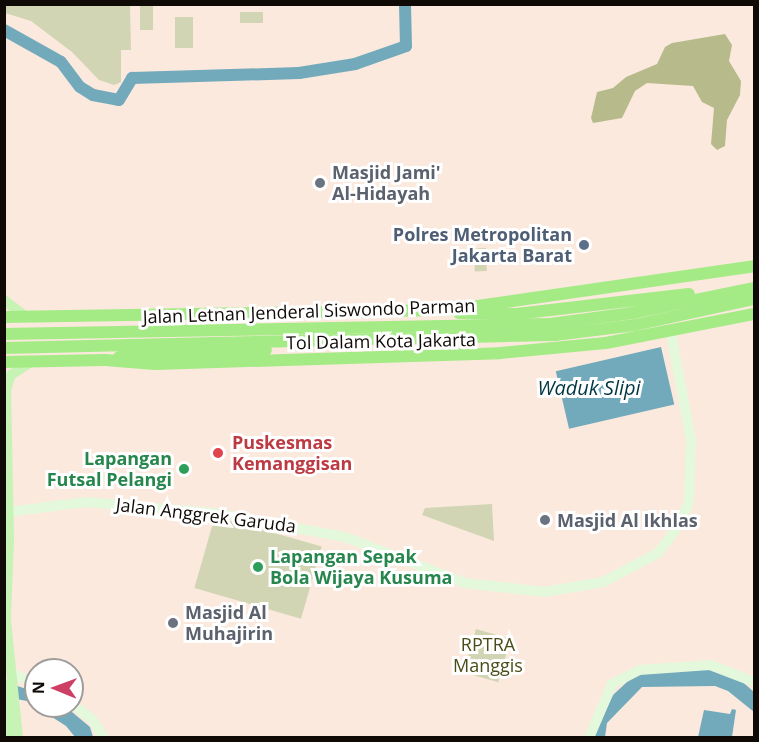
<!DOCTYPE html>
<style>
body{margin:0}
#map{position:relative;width:759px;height:742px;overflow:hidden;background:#fbe9dd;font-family:"Open Sans",sans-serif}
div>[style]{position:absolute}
.green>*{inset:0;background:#d2d5b4;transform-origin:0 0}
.forest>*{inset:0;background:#b7bb8c}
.water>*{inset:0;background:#72aabc;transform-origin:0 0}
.river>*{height:12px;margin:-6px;padding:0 6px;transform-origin:6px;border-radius:6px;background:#72aabc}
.secondary>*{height:10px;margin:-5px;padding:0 5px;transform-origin:5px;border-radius:5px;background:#e4f9db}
.primary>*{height:10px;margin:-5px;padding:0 5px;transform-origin:5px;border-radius:5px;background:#c8f3b6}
.highway>*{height:12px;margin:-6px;padding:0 6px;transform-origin:6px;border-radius:6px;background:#a4eb86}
.dots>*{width:16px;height:16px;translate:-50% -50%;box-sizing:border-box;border:3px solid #fff;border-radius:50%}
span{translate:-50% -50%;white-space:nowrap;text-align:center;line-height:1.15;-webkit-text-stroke:6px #fff;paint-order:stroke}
.worship-label{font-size:18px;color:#5b616d;font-weight:700}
.left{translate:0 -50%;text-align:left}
.service-label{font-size:18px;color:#4e5e75;font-weight:700}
.right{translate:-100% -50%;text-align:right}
.street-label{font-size:18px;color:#100a07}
.health-label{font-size:18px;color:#be3a42;font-weight:700}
.leisure-label{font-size:18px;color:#27864d;font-weight:700}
.park-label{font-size:18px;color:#4a4d17}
.water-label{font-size:20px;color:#003643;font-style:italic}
.frame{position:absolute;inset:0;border:6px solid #100a07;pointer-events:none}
.north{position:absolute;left:24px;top:658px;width:60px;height:60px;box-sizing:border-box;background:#fff;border:2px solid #9f9d9c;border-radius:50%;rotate:271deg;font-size:16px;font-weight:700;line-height:24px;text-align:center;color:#100a07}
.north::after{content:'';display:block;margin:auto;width:21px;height:27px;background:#cd3f65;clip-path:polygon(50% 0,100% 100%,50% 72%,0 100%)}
</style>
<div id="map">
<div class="green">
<div style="clip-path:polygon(5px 4px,130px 5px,131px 50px,121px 50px,121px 82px,114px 85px,99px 80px,72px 52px,31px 21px,5px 13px)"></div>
<div style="left:140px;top:5px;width:13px;height:25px"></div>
<div style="left:240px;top:12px;width:23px;height:11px"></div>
<div style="left:175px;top:17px;width:18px;height:31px"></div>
<div style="left:486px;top:248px;width:23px;height:12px;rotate:88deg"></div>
<div style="clip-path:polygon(492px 504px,494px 541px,422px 515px,425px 508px)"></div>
<div style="left:215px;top:516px;width:111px;height:75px;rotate:16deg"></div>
<div style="left:476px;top:629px;width:36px;height:45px;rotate:16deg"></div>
</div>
<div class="forest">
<div style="clip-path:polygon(725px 34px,732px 45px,729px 61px,741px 81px,740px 95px,727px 120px,725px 146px,717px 150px,711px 144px,714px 108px,702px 102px,693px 86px,647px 83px,635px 91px,622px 118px,593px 123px,591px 118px,597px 92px,613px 88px,626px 77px,657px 64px,665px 47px,672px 43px)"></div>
</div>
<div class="water">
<div style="left:661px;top:347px;width:59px;height:108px;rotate:77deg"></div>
<div style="clip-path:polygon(716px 669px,738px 678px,754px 692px,754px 712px,728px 691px,715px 686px,642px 687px,607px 723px,605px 737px,593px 738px,613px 695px,640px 670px)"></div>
<div style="clip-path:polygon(5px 682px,36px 692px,36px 706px,66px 707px,90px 727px,93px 737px,75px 737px,66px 726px,27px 701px,5px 697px)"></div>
<div style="clip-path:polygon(732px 709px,736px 710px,732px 737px,698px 737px,704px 710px,730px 714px)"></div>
</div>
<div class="river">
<div style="left:4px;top:30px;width:65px;rotate:29.3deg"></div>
<div style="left:61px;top:62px;width:31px;rotate:53deg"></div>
<div style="left:80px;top:87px;width:15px;rotate:32deg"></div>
<div style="left:93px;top:95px;width:26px;rotate:11deg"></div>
<div style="left:119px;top:100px;width:26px;rotate:-59deg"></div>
<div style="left:132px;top:78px;width:167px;rotate:-1.7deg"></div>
<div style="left:299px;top:73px;width:57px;rotate:-9.1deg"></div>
<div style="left:355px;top:64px;width:54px;rotate:-19.4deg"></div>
<div style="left:406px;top:46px;width:42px;rotate:-91.4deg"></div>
</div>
<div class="secondary">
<div style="left:8px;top:512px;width:78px;rotate:-7.4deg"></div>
<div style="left:85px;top:502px;width:129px;rotate:4.9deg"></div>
<div style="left:214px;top:513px;width:133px;rotate:10.4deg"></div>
<div style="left:345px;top:537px;width:129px;rotate:21deg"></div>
<div style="left:465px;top:583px;width:80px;rotate:6.5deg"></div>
<div style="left:544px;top:592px;width:60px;rotate:-9.6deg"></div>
<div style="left:603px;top:582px;width:62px;rotate:-27.8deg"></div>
<div style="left:658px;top:553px;width:31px;rotate:-53deg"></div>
<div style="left:677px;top:528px;width:29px;rotate:-65deg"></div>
<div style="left:689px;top:502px;width:62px;rotate:-88.2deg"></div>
<div style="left:691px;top:440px;width:109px;rotate:-100.6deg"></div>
<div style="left:12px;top:673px;width:26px;rotate:25deg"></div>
<div style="left:72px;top:704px;width:26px;rotate:37deg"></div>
<div style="left:93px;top:720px;width:21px;rotate:59deg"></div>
<div style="left:589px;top:738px;width:59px;rotate:-66.9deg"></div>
<div style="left:612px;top:684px;width:30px;rotate:-27deg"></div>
<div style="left:639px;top:670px;width:71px;rotate:-4deg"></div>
<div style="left:710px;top:665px;width:47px;rotate:21.1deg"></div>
</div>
<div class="primary">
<div style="left:4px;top:300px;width:26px;rotate:37deg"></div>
<div style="left:5px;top:610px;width:129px;rotate:84.2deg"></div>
<div style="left:6px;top:616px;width:76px;rotate:-87.7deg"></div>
<div style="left:9px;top:540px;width:150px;rotate:-91.1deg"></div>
<div style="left:6px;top:390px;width:16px;rotate:-72deg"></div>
<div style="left:11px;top:375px;width:24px;rotate:-33deg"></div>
<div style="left:4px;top:684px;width:54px;rotate:84.7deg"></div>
</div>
<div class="highway">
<div style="left:459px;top:313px;width:57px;rotate:1deg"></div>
<div style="left:516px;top:314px;width:174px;rotate:-6.6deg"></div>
<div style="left:4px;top:317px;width:446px;rotate:-0.9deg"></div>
<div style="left:450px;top:310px;width:307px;rotate:-8.2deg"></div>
<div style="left:4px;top:334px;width:546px;rotate:-1.05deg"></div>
<div style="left:550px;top:324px;width:83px;rotate:-7.6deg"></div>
<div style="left:632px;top:313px;width:125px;rotate:-11.6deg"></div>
<div style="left:4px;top:348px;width:551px;rotate:-1.35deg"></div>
<div style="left:555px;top:335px;width:81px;rotate:-7.1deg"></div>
<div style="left:635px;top:325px;width:122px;rotate:-12.3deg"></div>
<div style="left:119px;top:357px;width:147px;rotate:-2.7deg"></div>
<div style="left:4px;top:362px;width:101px;rotate:-1.1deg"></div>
<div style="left:105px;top:360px;width:50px;rotate:4.6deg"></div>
<div style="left:155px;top:364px;width:345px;rotate:-1.8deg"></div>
<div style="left:500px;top:353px;width:106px;rotate:-5.4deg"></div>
<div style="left:606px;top:343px;width:151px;rotate:-11.1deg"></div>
</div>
<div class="dots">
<div style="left:320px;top:183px;background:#6b7280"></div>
<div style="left:584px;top:245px;background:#5c6f8a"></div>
<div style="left:218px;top:453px;background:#e0444e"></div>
<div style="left:184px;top:469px;background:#2e9e5b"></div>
<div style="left:545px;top:520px;background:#6b7280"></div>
<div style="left:258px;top:567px;background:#2e9e5b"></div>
<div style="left:173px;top:623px;background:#6b7280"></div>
</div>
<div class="worship-label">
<span class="left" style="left:332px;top:183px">Masjid Jami'<br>Al-Hidayah</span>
<span class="left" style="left:557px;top:520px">Masjid Al Ikhlas</span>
<span class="left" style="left:185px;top:623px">Masjid Al<br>Muhajirin</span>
</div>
<div class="service-label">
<span class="right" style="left:572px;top:245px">Polres Metropolitan<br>Jakarta Barat</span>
</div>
<div class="street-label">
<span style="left:309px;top:311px;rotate:-2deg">Jalan Letnan Jenderal Siswondo Parman</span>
<span style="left:381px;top:341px;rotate:-1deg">Tol Dalam Kota Jakarta</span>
<span style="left:206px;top:515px;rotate:7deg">Jalan Anggrek Garuda</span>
</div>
<div class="health-label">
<span class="left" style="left:232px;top:453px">Puskesmas<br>Kemanggisan</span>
</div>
<div class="leisure-label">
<span class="right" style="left:172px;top:469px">Lapangan<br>Futsal Pelangi</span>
<span class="left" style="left:270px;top:567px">Lapangan Sepak<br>Bola Wijaya Kusuma</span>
</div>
<div class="park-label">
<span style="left:488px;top:655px">RPTRA<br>Manggis</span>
</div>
<div class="water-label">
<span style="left:589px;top:387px">Waduk Slipi</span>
</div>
<div class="frame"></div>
<div class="north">N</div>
</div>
